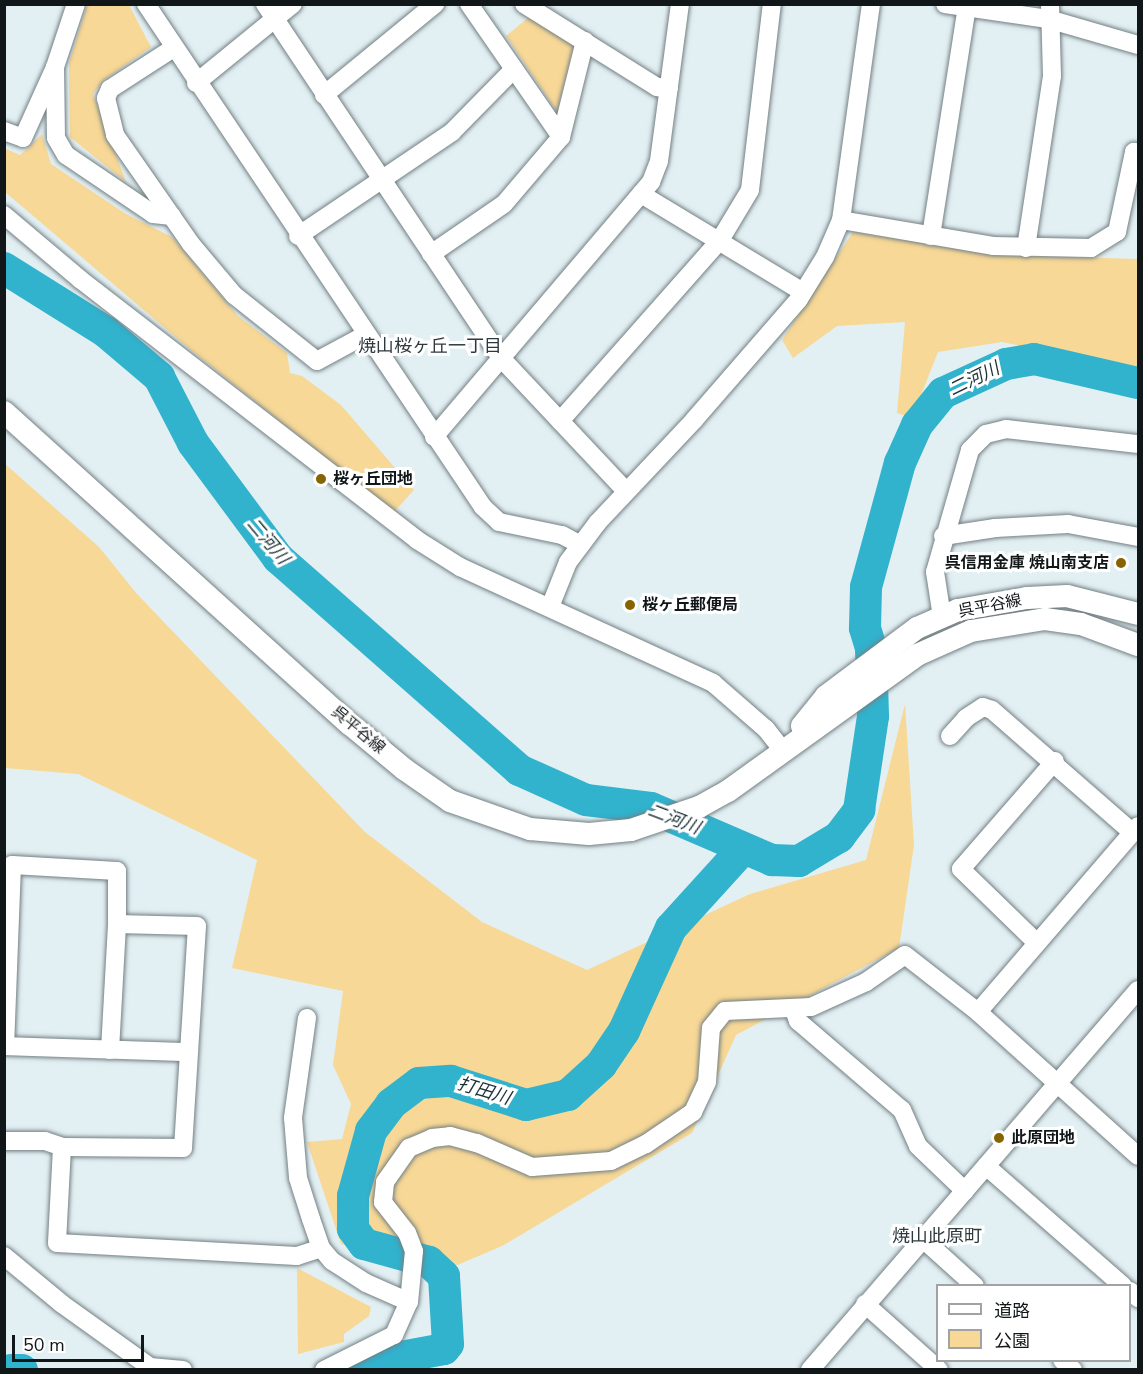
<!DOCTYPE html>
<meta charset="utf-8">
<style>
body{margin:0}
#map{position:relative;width:1143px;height:1374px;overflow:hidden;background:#e2f0f3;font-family:"Nunito Sans","Noto Sans JP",sans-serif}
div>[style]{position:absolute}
.green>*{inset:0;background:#f7d896}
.river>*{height:32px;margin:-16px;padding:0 16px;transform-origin:16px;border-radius:16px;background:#31b2cd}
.roads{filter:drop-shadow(0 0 2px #737f83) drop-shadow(0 0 2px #737f83)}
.minor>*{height:18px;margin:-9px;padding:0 9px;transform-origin:9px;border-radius:9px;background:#fff}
.major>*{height:22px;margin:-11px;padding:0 11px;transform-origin:11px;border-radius:11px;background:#fff}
.dots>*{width:16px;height:16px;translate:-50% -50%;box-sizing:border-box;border:3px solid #fff;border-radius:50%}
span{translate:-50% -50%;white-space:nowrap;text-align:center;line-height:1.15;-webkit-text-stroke:6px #fff;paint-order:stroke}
.poi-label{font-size:16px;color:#111618;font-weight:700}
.left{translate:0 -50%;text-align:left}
.right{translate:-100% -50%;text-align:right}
.street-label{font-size:16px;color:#111618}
.neighbourhood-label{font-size:18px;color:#2e393c}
.water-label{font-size:18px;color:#1d3237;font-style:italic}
.frame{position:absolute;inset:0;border:6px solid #111618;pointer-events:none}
.legend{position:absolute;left:936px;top:1284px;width:195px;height:78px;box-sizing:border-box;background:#fff;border:2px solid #a0a2a3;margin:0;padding:8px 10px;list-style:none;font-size:18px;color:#111618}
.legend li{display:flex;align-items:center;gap:12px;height:30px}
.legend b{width:30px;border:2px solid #a0a2a3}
.scale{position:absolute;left:12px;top:1335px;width:132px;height:27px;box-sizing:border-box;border:3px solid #111618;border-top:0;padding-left:8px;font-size:18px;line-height:21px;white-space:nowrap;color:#111618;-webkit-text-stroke:4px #fff;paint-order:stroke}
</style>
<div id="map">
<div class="green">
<div style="clip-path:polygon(87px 5px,129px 5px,151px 47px,104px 80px,93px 94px,126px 182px,70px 137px,69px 63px)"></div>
<div style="clip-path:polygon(529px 17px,575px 43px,557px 112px,506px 36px)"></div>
<div style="clip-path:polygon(42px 134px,51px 164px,126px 214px,172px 237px,238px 316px,287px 353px,290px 373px,302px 376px,341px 405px,414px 490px,394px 512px,192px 351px,5px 192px,4px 148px,20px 155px)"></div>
<div style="clip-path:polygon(853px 232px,1002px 255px,1138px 259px,1138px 370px,1002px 342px,938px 352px,912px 418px,897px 413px,905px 322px,837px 326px,793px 358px,782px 340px)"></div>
<div style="clip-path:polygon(4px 463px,99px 547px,137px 594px,365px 832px,482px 922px,587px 970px,750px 894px,866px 860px,905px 704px,914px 845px,899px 948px,736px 1035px,692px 1133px,502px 1246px,448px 1269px,341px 1244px,307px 1142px,342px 1139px,351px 1104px,333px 1065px,343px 991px,232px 968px,257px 860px,78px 774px,5px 768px)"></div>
<div style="clip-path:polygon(297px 1268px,371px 1307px,369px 1316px,344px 1334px,344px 1342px,298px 1354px)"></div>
</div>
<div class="river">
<div style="left:4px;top:268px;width:120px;rotate:32.1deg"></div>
<div style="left:106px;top:332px;width:70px;rotate:40.3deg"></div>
<div style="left:159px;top:377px;width:74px;rotate:62.7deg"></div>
<div style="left:193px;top:443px;width:143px;rotate:53.5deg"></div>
<div style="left:278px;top:558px;width:321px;rotate:41.3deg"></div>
<div style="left:519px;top:770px;width:73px;rotate:24.1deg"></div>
<div style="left:586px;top:800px;width:65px;rotate:7deg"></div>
<div style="left:651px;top:808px;width:132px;rotate:23.3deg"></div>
<div style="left:772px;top:860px;width:27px;rotate:2deg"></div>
<div style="left:799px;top:861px;width:47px;rotate:-31deg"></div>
<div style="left:839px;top:837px;width:34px;rotate:-53deg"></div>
<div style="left:859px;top:810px;width:95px;rotate:-81.5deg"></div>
<div style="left:873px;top:716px;width:68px;rotate:-91.7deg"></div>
<div style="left:871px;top:648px;width:21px;rotate:-107deg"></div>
<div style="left:865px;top:628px;width:41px;rotate:-88.6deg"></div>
<div style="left:866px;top:587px;width:129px;rotate:-74.7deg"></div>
<div style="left:900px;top:463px;width:42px;rotate:-65.9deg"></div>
<div style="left:917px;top:425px;width:41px;rotate:-50.9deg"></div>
<div style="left:943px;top:393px;width:69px;rotate:-24.7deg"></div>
<div style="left:1006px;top:364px;width:28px;rotate:-10deg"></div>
<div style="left:1034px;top:359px;width:107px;rotate:13deg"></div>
<div style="left:11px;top:1370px;width:11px"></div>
<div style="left:365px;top:1370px;width:27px;rotate:-24deg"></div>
<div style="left:390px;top:1359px;width:55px;rotate:-10.5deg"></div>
<div style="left:444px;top:1349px;width:6px;rotate:-51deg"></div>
<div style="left:448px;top:1344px;width:68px;rotate:-93.4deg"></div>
<div style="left:444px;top:1276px;width:21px;rotate:-137deg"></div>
<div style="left:429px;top:1262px;width:67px;rotate:-164.5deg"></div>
<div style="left:364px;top:1244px;width:19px;rotate:-126deg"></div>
<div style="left:353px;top:1229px;width:33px;rotate:-90deg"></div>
<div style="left:353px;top:1196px;width:67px;rotate:-74.5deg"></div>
<div style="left:371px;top:1131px;width:34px;rotate:-53deg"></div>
<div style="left:391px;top:1104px;width:35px;rotate:-37deg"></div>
<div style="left:419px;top:1083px;width:32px;rotate:-4deg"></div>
<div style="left:451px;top:1081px;width:79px;rotate:17.7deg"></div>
<div style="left:526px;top:1105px;width:43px;rotate:-13.4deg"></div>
<div style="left:568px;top:1095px;width:45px;rotate:-42.3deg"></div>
<div style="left:601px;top:1065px;width:41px;rotate:-55.9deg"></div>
<div style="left:624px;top:1031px;width:113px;rotate:-65.5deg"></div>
<div style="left:671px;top:928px;width:105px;rotate:-47.7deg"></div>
</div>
<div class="roads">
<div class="minor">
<div style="left:146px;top:4px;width:605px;rotate:56.18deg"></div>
<div style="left:483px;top:507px;width:22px;rotate:43deg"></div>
<div style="left:499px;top:522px;width:64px;rotate:11.7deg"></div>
<div style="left:562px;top:535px;width:21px;rotate:28deg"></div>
<div style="left:265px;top:4px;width:425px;rotate:56.3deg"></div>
<div style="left:501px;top:358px;width:183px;rotate:46.8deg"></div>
<div style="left:469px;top:4px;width:162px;rotate:55.3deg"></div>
<div style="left:524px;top:4px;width:157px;rotate:32deg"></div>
<div style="left:657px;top:87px;width:12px;rotate:5deg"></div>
<div style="left:945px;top:4px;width:104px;rotate:8.3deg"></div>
<div style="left:1048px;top:19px;width:94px;rotate:16.1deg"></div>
<div style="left:172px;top:49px;width:74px;rotate:147.2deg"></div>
<div style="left:110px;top:89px;width:10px;rotate:114deg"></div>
<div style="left:106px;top:98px;width:38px;rotate:76deg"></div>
<div style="left:115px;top:135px;width:133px;rotate:55.1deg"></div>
<div style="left:191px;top:244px;width:67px;rotate:49.9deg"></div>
<div style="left:234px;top:295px;width:106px;rotate:38.5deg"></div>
<div style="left:317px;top:361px;width:55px;rotate:-28.4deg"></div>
<div style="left:55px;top:67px;width:71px;rotate:89.2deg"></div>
<div style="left:56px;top:138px;width:20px;rotate:60deg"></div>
<div style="left:66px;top:155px;width:105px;rotate:34.1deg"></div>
<div style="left:153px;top:214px;width:19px;rotate:6deg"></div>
<div style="left:196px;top:83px;width:125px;rotate:-39.2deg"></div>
<div style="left:324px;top:95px;width:144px;rotate:-39.3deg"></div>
<div style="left:4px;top:131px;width:20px;rotate:20deg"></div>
<div style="left:23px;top:138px;width:78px;rotate:-65.7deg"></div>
<div style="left:55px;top:67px;width:66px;rotate:-71.6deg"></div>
<div style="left:641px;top:194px;width:189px;rotate:31.2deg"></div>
<div style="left:4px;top:215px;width:101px;rotate:40.2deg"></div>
<div style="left:81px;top:280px;width:425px;rotate:37.7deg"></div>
<div style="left:417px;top:540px;width:51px;rotate:32.1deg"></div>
<div style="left:460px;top:567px;width:278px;rotate:24.6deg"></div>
<div style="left:713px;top:683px;width:70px;rotate:41deg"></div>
<div style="left:766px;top:729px;width:28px;rotate:52deg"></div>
<div style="left:841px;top:220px;width:154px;rotate:9.7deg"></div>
<div style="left:993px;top:246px;width:98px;rotate:1.2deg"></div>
<div style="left:1091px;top:248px;width:31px;rotate:-32deg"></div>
<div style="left:1117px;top:232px;width:82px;rotate:-78deg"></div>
<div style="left:1134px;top:152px;width:4px;rotate:14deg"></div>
<div style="left:298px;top:236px;width:186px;rotate:-34deg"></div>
<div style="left:452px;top:132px;width:88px;rotate:-45.5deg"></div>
<div style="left:931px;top:236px;width:232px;rotate:-81.1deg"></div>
<div style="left:1026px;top:248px;width:174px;rotate:-81.4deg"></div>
<div style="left:1052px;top:76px;width:72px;rotate:-91.6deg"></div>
<div style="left:431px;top:254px;width:88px;rotate:-34.4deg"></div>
<div style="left:504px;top:204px;width:88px;rotate:-49.6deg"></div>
<div style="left:561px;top:137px;width:99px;rotate:-76deg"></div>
<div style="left:560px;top:421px;width:242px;rotate:-48.5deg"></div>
<div style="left:720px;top:240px;width:58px;rotate:-59deg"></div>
<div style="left:750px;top:190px;width:187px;rotate:-83.3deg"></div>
<div style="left:434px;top:437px;width:335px;rotate:-49.6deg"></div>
<div style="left:651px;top:182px;width:22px;rotate:-69deg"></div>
<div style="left:659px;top:161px;width:158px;rotate:-82.4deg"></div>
<div style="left:943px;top:536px;width:53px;rotate:-8.7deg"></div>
<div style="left:995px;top:528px;width:73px;rotate:-3.1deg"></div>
<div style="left:1068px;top:524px;width:71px;rotate:10.5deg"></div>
<div style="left:550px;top:607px;width:48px;rotate:-68.2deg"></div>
<div style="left:568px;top:562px;width:50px;rotate:-53.1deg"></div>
<div style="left:598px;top:522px;width:140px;rotate:-46.7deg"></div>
<div style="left:694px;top:420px;width:160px;rotate:-49deg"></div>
<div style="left:799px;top:299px;width:49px;rotate:-58.2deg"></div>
<div style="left:825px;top:257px;width:40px;rotate:-66.6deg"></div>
<div style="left:841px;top:220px;width:218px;rotate:-82.1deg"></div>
<div style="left:942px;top:617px;width:46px;rotate:-98.8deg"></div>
<div style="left:935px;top:572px;width:127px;rotate:-74deg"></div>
<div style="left:970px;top:450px;width:23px;rotate:-45deg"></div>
<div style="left:986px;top:434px;width:21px;rotate:-14deg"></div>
<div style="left:1006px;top:429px;width:133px;rotate:6.5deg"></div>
<div style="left:950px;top:736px;width:24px;rotate:-48deg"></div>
<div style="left:966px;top:718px;width:20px;rotate:-33deg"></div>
<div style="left:983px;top:707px;width:9px;rotate:18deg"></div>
<div style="left:992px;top:710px;width:187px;rotate:41.1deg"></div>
<div style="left:1037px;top:943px;width:106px;rotate:-135.8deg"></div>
<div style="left:961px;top:869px;width:143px;rotate:-49deg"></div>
<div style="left:794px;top:1010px;width:12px;rotate:70deg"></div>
<div style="left:798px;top:1021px;width:137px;rotate:40.6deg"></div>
<div style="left:902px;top:1110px;width:39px;rotate:66deg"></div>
<div style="left:918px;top:1146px;width:65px;rotate:43.8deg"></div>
<div style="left:978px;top:1012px;width:245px;rotate:-49.3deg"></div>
<div style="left:307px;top:1018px;width:101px;rotate:98deg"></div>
<div style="left:293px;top:1118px;width:60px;rotate:85.2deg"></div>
<div style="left:298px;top:1178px;width:43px;rotate:72.4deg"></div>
<div style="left:311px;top:1219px;width:31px;rotate:71deg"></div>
<div style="left:321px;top:1248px;width:17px;rotate:50deg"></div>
<div style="left:332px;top:1261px;width:40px;rotate:32.9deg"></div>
<div style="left:366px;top:1283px;width:47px;rotate:23.8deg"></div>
<div style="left:4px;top:1046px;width:185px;rotate:1.9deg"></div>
<div style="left:110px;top:1050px;width:126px;rotate:-86.8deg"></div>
<div style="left:4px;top:1141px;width:41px"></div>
<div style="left:45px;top:1141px;width:18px;rotate:19deg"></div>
<div style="left:62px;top:1147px;width:121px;rotate:0.5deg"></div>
<div style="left:183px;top:1148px;width:222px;rotate:-86.4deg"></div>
<div style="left:197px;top:926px;width:80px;rotate:-178.6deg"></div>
<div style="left:117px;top:924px;width:53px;rotate:-90deg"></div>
<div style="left:117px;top:871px;width:105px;rotate:-176.7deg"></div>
<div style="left:12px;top:865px;width:181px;rotate:92.2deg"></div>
<div style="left:62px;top:1147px;width:96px;rotate:93deg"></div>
<div style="left:57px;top:1243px;width:240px;rotate:3.1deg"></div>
<div style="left:297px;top:1256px;width:25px;rotate:-18deg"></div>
<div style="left:986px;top:1166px;width:182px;rotate:41.2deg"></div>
<div style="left:923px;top:1239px;width:70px;rotate:42.1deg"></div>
<div style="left:4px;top:1256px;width:75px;rotate:39.6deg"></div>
<div style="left:62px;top:1304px;width:108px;rotate:35.6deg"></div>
<div style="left:150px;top:1367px;width:33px;rotate:5deg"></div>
<div style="left:1130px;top:1291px;width:11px;rotate:41deg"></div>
<div style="left:865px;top:1304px;width:99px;rotate:41.7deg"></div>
<div style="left:1062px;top:1360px;width:15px;rotate:42deg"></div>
<div style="left:324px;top:1370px;width:78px;rotate:-26.6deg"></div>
<div style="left:394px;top:1335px;width:36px;rotate:-66deg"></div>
<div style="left:409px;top:1302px;width:51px;rotate:-84.4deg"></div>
<div style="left:414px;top:1251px;width:19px;rotate:-111deg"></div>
<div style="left:407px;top:1233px;width:39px;rotate:-128deg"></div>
<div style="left:383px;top:1202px;width:20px;rotate:-84deg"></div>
<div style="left:385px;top:1182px;width:42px;rotate:-54.8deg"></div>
<div style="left:409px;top:1148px;width:25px;rotate:-23deg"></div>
<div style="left:432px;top:1138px;width:18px;rotate:-6deg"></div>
<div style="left:450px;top:1136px;width:28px;rotate:15deg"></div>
<div style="left:477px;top:1143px;width:60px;rotate:23.6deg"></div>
<div style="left:532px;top:1167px;width:79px;rotate:-4.3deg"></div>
<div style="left:611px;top:1161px;width:39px;rotate:-26deg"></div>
<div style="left:646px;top:1144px;width:57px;rotate:-34.2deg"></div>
<div style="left:693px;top:1112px;width:33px;rotate:-65deg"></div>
<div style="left:707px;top:1082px;width:54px;rotate:-85.8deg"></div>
<div style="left:711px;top:1028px;width:22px;rotate:-51deg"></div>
<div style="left:725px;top:1011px;width:86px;rotate:-2.7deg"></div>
<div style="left:811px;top:1007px;width:60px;rotate:-24.4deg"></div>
<div style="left:866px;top:982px;width:47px;rotate:-34.7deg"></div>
<div style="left:905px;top:955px;width:93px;rotate:38deg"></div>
<div style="left:978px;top:1012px;width:215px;rotate:42deg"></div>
<div style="left:810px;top:1370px;width:502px;rotate:-49.2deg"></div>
</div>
<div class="major">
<div style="left:4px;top:412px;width:467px;rotate:42.1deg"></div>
<div style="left:351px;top:725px;width:69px;rotate:39.7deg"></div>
<div style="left:404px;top:769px;width:56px;rotate:34.8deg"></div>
<div style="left:450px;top:801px;width:85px;rotate:19.3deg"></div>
<div style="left:530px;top:829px;width:59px;rotate:4.8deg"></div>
<div style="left:589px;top:834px;width:42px;rotate:-5.4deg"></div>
<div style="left:631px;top:830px;width:72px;rotate:-18.7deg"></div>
<div style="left:699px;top:807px;width:33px;rotate:-29deg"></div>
<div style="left:728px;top:791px;width:233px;rotate:-35.7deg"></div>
<div style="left:917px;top:655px;width:59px;rotate:-24deg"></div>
<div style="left:971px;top:631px;width:75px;rotate:-9.2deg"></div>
<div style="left:1045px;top:619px;width:36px;rotate:8deg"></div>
<div style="left:1081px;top:624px;width:61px;rotate:20.2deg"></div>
<div style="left:802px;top:726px;width:38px;rotate:-51deg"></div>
<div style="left:826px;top:696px;width:114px;rotate:-36.8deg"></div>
<div style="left:917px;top:628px;width:45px;rotate:-23.7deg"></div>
<div style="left:958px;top:610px;width:70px;rotate:-9.9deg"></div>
<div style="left:1027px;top:598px;width:40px;rotate:-2.9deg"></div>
<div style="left:1067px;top:596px;width:73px;rotate:14.2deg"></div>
</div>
</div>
<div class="dots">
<div style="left:321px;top:479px;background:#866400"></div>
<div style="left:1121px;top:563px;background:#866400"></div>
<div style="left:630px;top:605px;background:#866400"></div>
<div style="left:999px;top:1138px;background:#866400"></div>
</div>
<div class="poi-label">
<span class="left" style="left:333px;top:479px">桜ヶ丘団地</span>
<span class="right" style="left:1109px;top:563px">呉信用金庫 焼山南支店</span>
<span class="left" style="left:642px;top:605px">桜ヶ丘郵便局</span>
<span class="left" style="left:1011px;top:1138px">此原団地</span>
</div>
<div class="street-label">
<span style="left:990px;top:606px;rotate:-11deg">呉平谷線</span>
<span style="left:358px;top:730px;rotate:40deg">呉平谷線</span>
</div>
<div class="neighbourhood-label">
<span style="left:430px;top:346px">焼山桜ヶ丘一丁目</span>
<span style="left:937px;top:1236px">焼山此原町</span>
</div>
<div class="water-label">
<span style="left:974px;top:379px;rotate:-26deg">二河川</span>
<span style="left:268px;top:541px;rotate:50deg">二河川</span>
<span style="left:674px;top:819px;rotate:21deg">二河川</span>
<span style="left:484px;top:1091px;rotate:17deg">打田川</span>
</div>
<div class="frame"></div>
<ul class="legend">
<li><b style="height:8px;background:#fff"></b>道路</li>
<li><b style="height:16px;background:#f7d896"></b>公園</li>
</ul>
<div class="scale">50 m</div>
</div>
